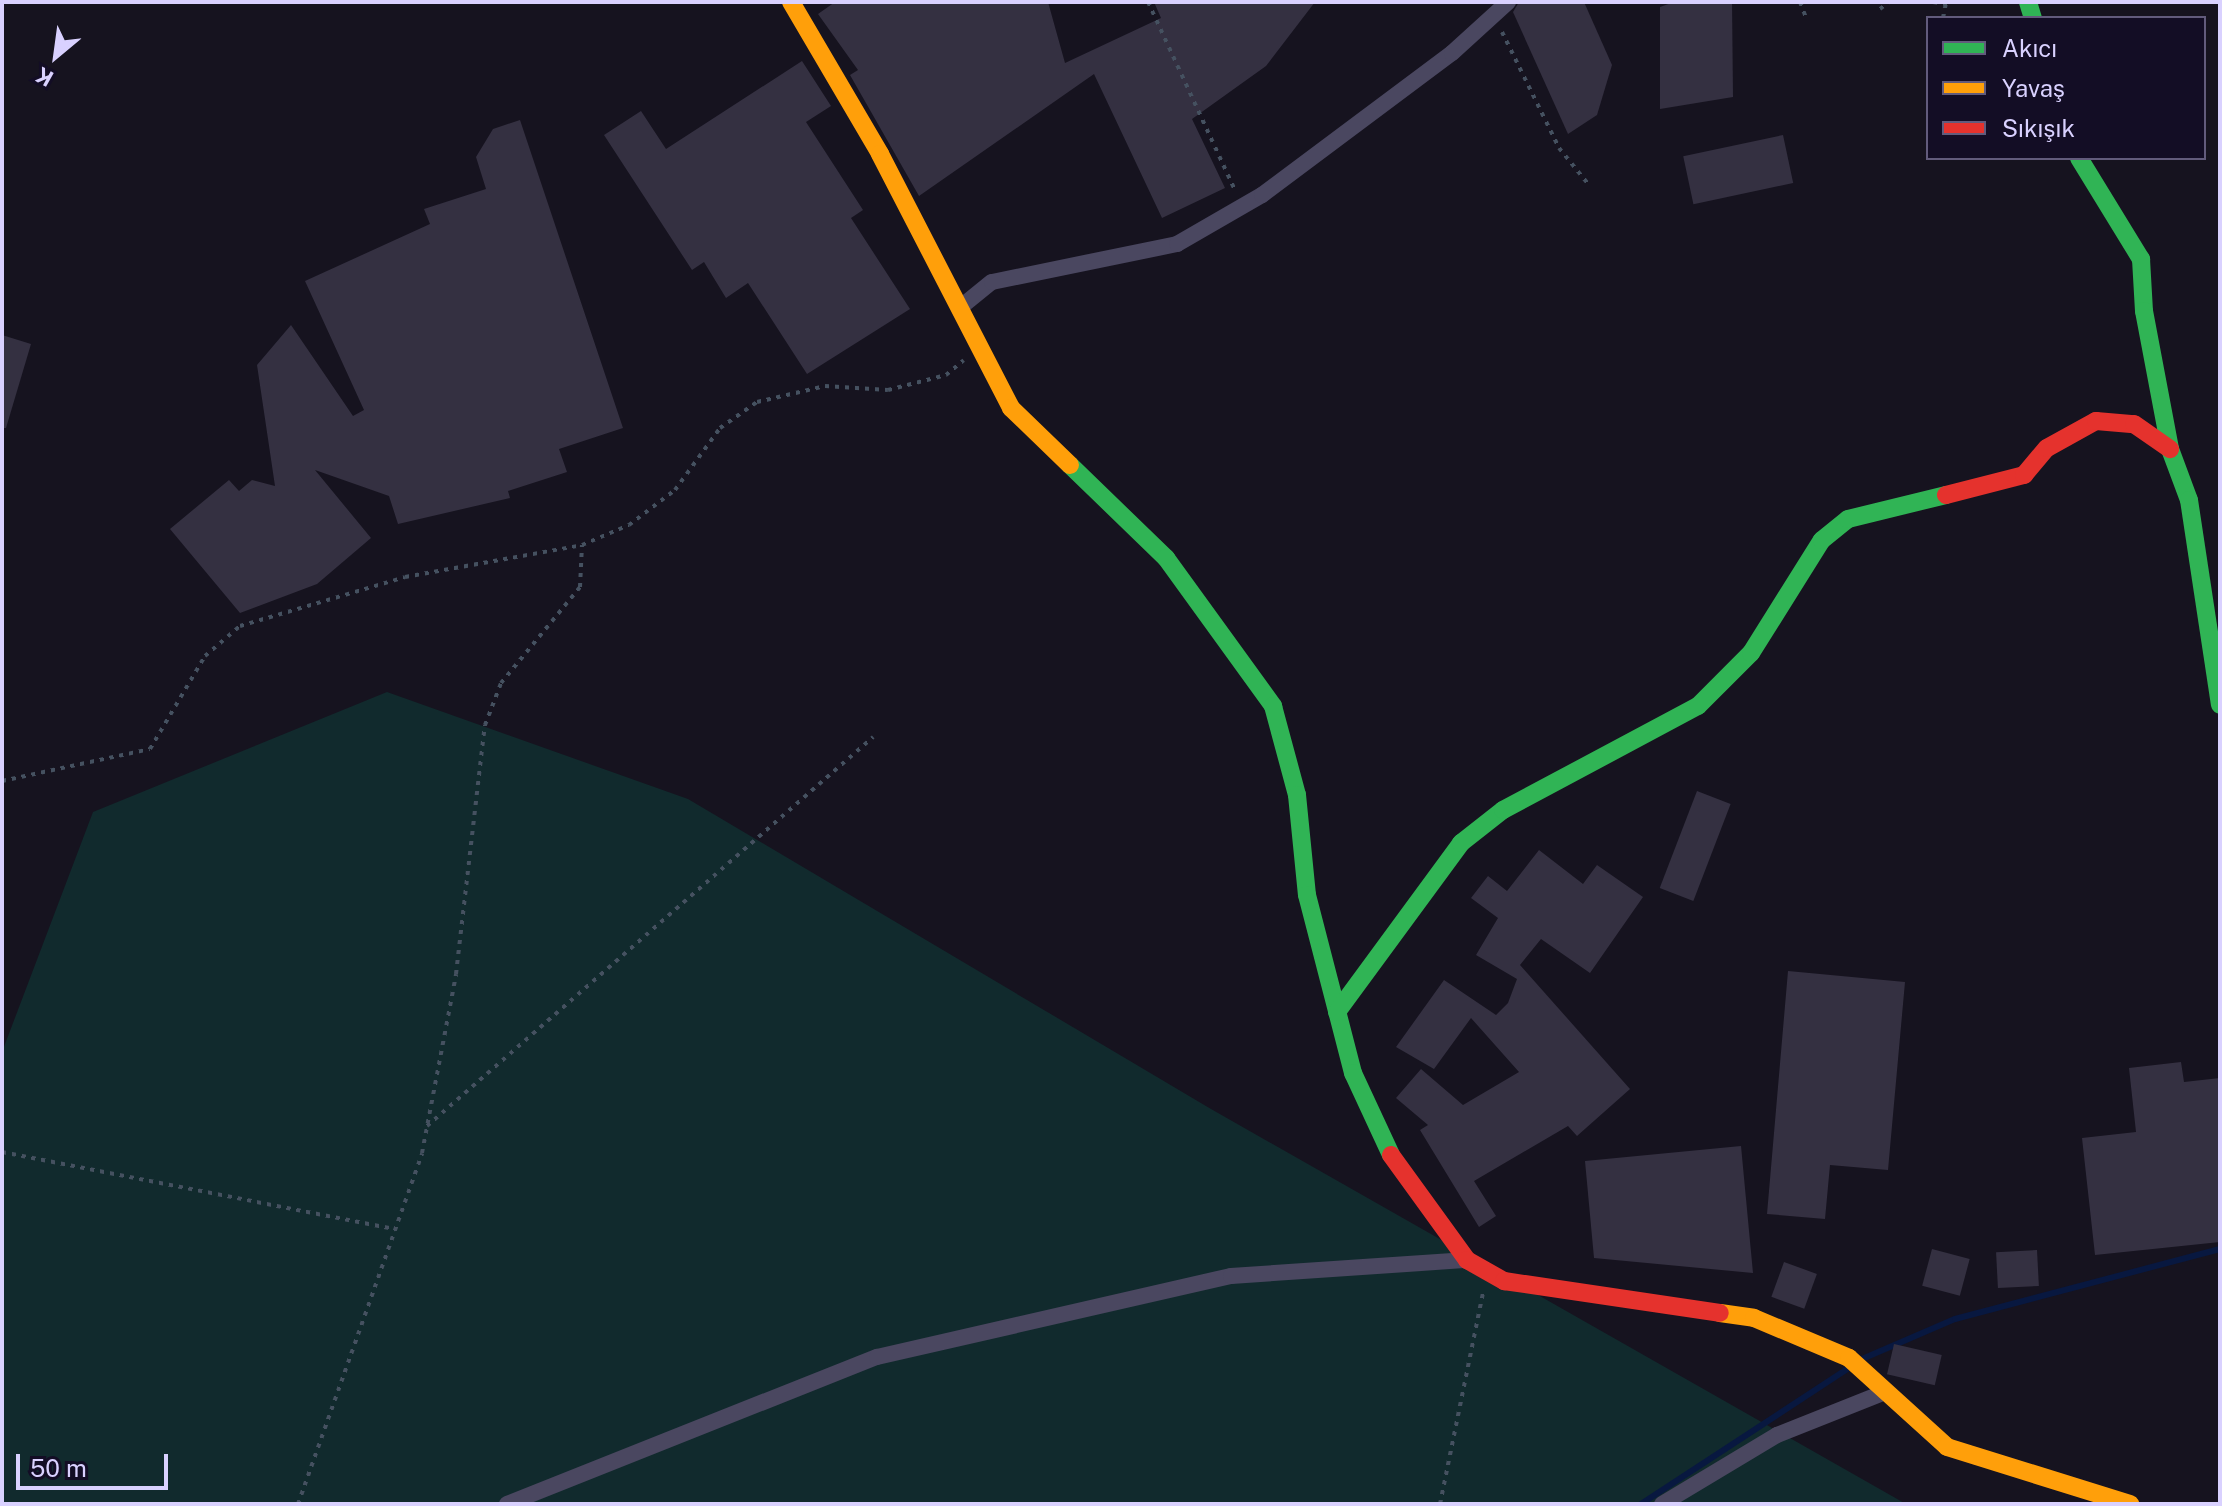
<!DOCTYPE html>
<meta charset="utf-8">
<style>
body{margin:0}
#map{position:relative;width:2222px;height:1506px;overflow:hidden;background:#16131f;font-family:"Public Sans",sans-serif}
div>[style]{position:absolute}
.green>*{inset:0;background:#112a2d}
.stream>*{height:6px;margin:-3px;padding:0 3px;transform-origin:3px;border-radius:3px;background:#081840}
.building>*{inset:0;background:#343041;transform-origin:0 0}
.path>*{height:4px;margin-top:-2px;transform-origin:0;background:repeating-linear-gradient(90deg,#455160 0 4px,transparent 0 10px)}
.street>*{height:16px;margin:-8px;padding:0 8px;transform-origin:8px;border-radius:8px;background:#4a4760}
.fast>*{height:18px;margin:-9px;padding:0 9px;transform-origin:9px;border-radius:9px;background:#30b455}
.slow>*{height:18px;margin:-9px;padding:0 9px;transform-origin:9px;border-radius:9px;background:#ff9f0a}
.jam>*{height:18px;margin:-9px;padding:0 9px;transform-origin:9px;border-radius:9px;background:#e5322d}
span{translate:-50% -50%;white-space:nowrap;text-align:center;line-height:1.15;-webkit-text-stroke:6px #130d25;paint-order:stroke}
.frame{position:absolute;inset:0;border:4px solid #d9d1ff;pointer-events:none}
.legend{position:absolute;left:1926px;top:16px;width:280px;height:144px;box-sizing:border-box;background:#130d25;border:2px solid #625b7c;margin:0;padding:10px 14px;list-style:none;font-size:24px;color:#d9d1ff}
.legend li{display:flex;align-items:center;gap:16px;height:40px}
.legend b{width:40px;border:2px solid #625b7c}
.north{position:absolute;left:16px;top:16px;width:80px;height:80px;-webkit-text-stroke:6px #130d25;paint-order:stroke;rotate:209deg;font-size:22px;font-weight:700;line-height:32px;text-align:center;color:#d9d1ff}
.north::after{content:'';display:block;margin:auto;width:28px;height:36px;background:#d9d1ff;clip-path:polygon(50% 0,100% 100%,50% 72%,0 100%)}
.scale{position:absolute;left:16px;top:1454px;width:152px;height:36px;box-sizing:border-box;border:4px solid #d9d1ff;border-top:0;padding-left:10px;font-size:24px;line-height:28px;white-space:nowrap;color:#d9d1ff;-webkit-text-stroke:6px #130d25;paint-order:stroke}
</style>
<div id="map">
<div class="green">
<div style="clip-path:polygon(387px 692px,688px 799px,1211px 1109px,1906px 1504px,2px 1504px,2px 1052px,93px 812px)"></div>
</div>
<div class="stream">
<div style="left:1862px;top:1359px;width:101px;rotate:-23.3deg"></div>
<div style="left:1955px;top:1319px;width:274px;rotate:-14.8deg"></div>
<div style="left:1641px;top:1504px;width:246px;rotate:-33.2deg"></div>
</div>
<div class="building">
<div style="clip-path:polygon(835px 2px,1048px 2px,1065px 63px,1161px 18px,1154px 2px,1315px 2px,1266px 66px,1192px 119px,1225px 188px,1162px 218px,1094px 74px,919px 196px,850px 75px,858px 70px,818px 14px)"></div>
<div style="clip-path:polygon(1519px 2px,1584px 2px,1612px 65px,1597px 115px,1568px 134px,1513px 12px)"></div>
<div style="clip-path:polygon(1674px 2px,1732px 2px,1733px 97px,1660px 109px,1660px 7px)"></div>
<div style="clip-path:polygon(802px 61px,831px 106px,806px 122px,863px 210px,851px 218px,910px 309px,807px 374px,748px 283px,726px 298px,704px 262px,692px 270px,604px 135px,641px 111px,666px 149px)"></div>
<div style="clip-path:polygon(520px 120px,623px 428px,559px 449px,567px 472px,508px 491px,510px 498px,398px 524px,389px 496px,315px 470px,371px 538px,317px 584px,240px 613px,170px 529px,229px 480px,239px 491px,252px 480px,275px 486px,257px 365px,291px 325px,353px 416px,364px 410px,305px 281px,430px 224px,424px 209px,486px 189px,476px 157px,493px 129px)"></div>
<div style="left:1783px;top:135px;width:49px;height:102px;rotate:78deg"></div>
<div style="clip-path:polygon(2px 335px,31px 344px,6px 428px,2px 428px)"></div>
<div style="left:1697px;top:791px;width:36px;height:104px;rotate:21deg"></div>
<div style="clip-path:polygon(1539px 850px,1583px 884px,1597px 865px,1643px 897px,1590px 973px,1541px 939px,1520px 965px,1630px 1089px,1577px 1136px,1568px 1126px,1474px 1181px,1496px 1216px,1479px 1227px,1420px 1130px,1428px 1125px,1396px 1098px,1421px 1069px,1463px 1105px,1519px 1072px,1471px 1018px,1434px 1069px,1396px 1047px,1444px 980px,1496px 1015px,1508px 1003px,1517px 979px,1476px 955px,1498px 918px,1471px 898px,1488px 876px,1507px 891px)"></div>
<div style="clip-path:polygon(1788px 971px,1905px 982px,1888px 1170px,1830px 1165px,1825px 1219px,1767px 1214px)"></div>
<div style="clip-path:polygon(2181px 1062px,2184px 1082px,2220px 1078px,2220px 1242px,2095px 1255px,2082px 1138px,2136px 1132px,2129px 1068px)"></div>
<div style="clip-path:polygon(1741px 1146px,1753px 1273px,1594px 1258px,1585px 1161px)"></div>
<div style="left:1932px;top:1249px;width:39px;height:38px;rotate:15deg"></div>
<div style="left:2037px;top:1250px;width:36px;height:41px;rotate:87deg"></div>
<div style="left:1784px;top:1262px;width:35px;height:37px;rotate:20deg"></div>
<div style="left:1894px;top:1344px;width:49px;height:31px;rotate:13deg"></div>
</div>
<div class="path">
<div style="left:1148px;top:2px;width:207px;rotate:65.2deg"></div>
<div style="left:1800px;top:2px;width:17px;rotate:69deg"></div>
<div style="left:1933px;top:2px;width:12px;rotate:9deg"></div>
<div style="left:1880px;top:9px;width:11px;rotate:-38deg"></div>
<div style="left:1943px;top:18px;width:16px;rotate:-79deg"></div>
<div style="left:1502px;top:32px;width:129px;rotate:63.8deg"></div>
<div style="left:1559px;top:148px;width:48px;rotate:51deg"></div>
<div style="left:2px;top:781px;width:151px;rotate:-12.2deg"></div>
<div style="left:150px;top:749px;width:108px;rotate:-59.4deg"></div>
<div style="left:205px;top:656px;width:46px;rotate:-40.6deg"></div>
<div style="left:240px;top:626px;width:172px;rotate:-16.5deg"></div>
<div style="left:405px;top:577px;width:180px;rotate:-10.2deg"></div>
<div style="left:427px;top:1126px;width:592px;rotate:-41.09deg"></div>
<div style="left:2px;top:1152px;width:401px;rotate:11.1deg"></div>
<div style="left:298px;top:1504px;width:372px;rotate:-70.5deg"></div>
<div style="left:422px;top:1153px;width:182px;rotate:-79.2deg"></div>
<div style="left:456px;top:974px;width:251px;rotate:-83.4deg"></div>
<div style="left:485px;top:725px;width:45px;rotate:-69.1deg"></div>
<div style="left:501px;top:683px;width:124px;rotate:-50.5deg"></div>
<div style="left:580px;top:587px;width:42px;rotate:-87.3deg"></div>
<div style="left:582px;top:545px;width:51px;rotate:-23.1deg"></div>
<div style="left:629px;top:525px;width:58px;rotate:-37.3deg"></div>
<div style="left:675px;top:490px;width:77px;rotate:-54deg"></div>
<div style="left:720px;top:428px;width:45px;rotate:-35.1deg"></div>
<div style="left:757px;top:402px;width:70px;rotate:-13.2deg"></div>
<div style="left:825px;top:386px;width:63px;rotate:3.6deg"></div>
<div style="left:888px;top:390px;width:60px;rotate:-14.5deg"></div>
<div style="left:946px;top:375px;width:23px;rotate:-40deg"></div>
<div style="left:1440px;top:1504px;width:215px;rotate:-78.5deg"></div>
</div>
<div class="street">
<div style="left:962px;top:306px;width:38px;rotate:-39deg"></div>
<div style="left:992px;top:282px;width:189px;rotate:-11.6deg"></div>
<div style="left:1177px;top:244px;width:98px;rotate:-30deg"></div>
<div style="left:1262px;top:195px;width:237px;rotate:-36.8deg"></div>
<div style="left:1452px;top:53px;width:76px;rotate:-42.3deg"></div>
<div style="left:507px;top:1504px;width:398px;rotate:-21.7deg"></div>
<div style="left:877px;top:1357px;width:363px;rotate:-12.9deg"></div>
<div style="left:1231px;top:1276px;width:237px;rotate:-3.9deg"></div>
<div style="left:1662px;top:1504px;width:134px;rotate:-31deg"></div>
<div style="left:1777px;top:1435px;width:111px;rotate:-21.7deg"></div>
</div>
<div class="fast">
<div style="left:2028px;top:2px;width:17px;rotate:73deg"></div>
<div style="left:2079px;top:158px;width:119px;rotate:58.5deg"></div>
<div style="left:2141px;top:259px;width:52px;rotate:86.7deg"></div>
<div style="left:2144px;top:311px;width:140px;rotate:79.3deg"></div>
<div style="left:2170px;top:449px;width:54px;rotate:69.6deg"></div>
<div style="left:2189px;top:500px;width:207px;rotate:81.4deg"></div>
<div style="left:1070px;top:465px;width:134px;rotate:44.1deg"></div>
<div style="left:1166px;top:558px;width:183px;rotate:54.1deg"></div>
<div style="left:1273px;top:706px;width:92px;rotate:74.9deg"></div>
<div style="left:1297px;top:795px;width:100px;rotate:84.3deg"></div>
<div style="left:1307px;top:895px;width:184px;rotate:75.5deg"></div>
<div style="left:1353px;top:1073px;width:90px;rotate:65.1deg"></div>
<div style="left:1337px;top:1012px;width:210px;rotate:-53.7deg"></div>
<div style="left:1461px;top:843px;width:53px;rotate:-38.2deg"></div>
<div style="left:1503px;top:810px;width:221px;rotate:-28.1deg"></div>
<div style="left:1698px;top:706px;width:75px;rotate:-45deg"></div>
<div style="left:1751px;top:653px;width:133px;rotate:-57.9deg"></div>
<div style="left:1822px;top:540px;width:33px;rotate:-39deg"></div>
<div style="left:1848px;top:519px;width:101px;rotate:-13.8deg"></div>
</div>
<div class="slow">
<div style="left:791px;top:2px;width:176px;rotate:59.6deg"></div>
<div style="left:880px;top:154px;width:286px;rotate:62.7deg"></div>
<div style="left:1011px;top:408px;width:82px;rotate:44deg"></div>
<div style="left:1720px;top:1313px;width:34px;rotate:8deg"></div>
<div style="left:1754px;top:1318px;width:103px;rotate:22.8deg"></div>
<div style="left:1849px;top:1358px;width:132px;rotate:42.2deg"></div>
<div style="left:1947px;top:1447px;width:192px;rotate:17.3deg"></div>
</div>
<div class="jam">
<div style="left:1946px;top:495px;width:81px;rotate:-14.4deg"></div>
<div style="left:2024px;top:475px;width:35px;rotate:-50deg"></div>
<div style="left:2047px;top:448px;width:56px;rotate:-28.9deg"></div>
<div style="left:2096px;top:421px;width:38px;rotate:5deg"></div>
<div style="left:2134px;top:424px;width:44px;rotate:34.8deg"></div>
<div style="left:1391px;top:1155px;width:130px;rotate:54.1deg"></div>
<div style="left:1467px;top:1260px;width:43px;rotate:29.6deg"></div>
<div style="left:1504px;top:1281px;width:218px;rotate:8.4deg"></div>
</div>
<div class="frame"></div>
<ul class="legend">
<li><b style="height:10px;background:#30b455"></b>Akıcı</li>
<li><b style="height:10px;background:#ff9f0a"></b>Yavaş</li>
<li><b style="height:10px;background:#e5322d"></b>Sıkışık</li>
</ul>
<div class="north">K</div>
<div class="scale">50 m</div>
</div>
